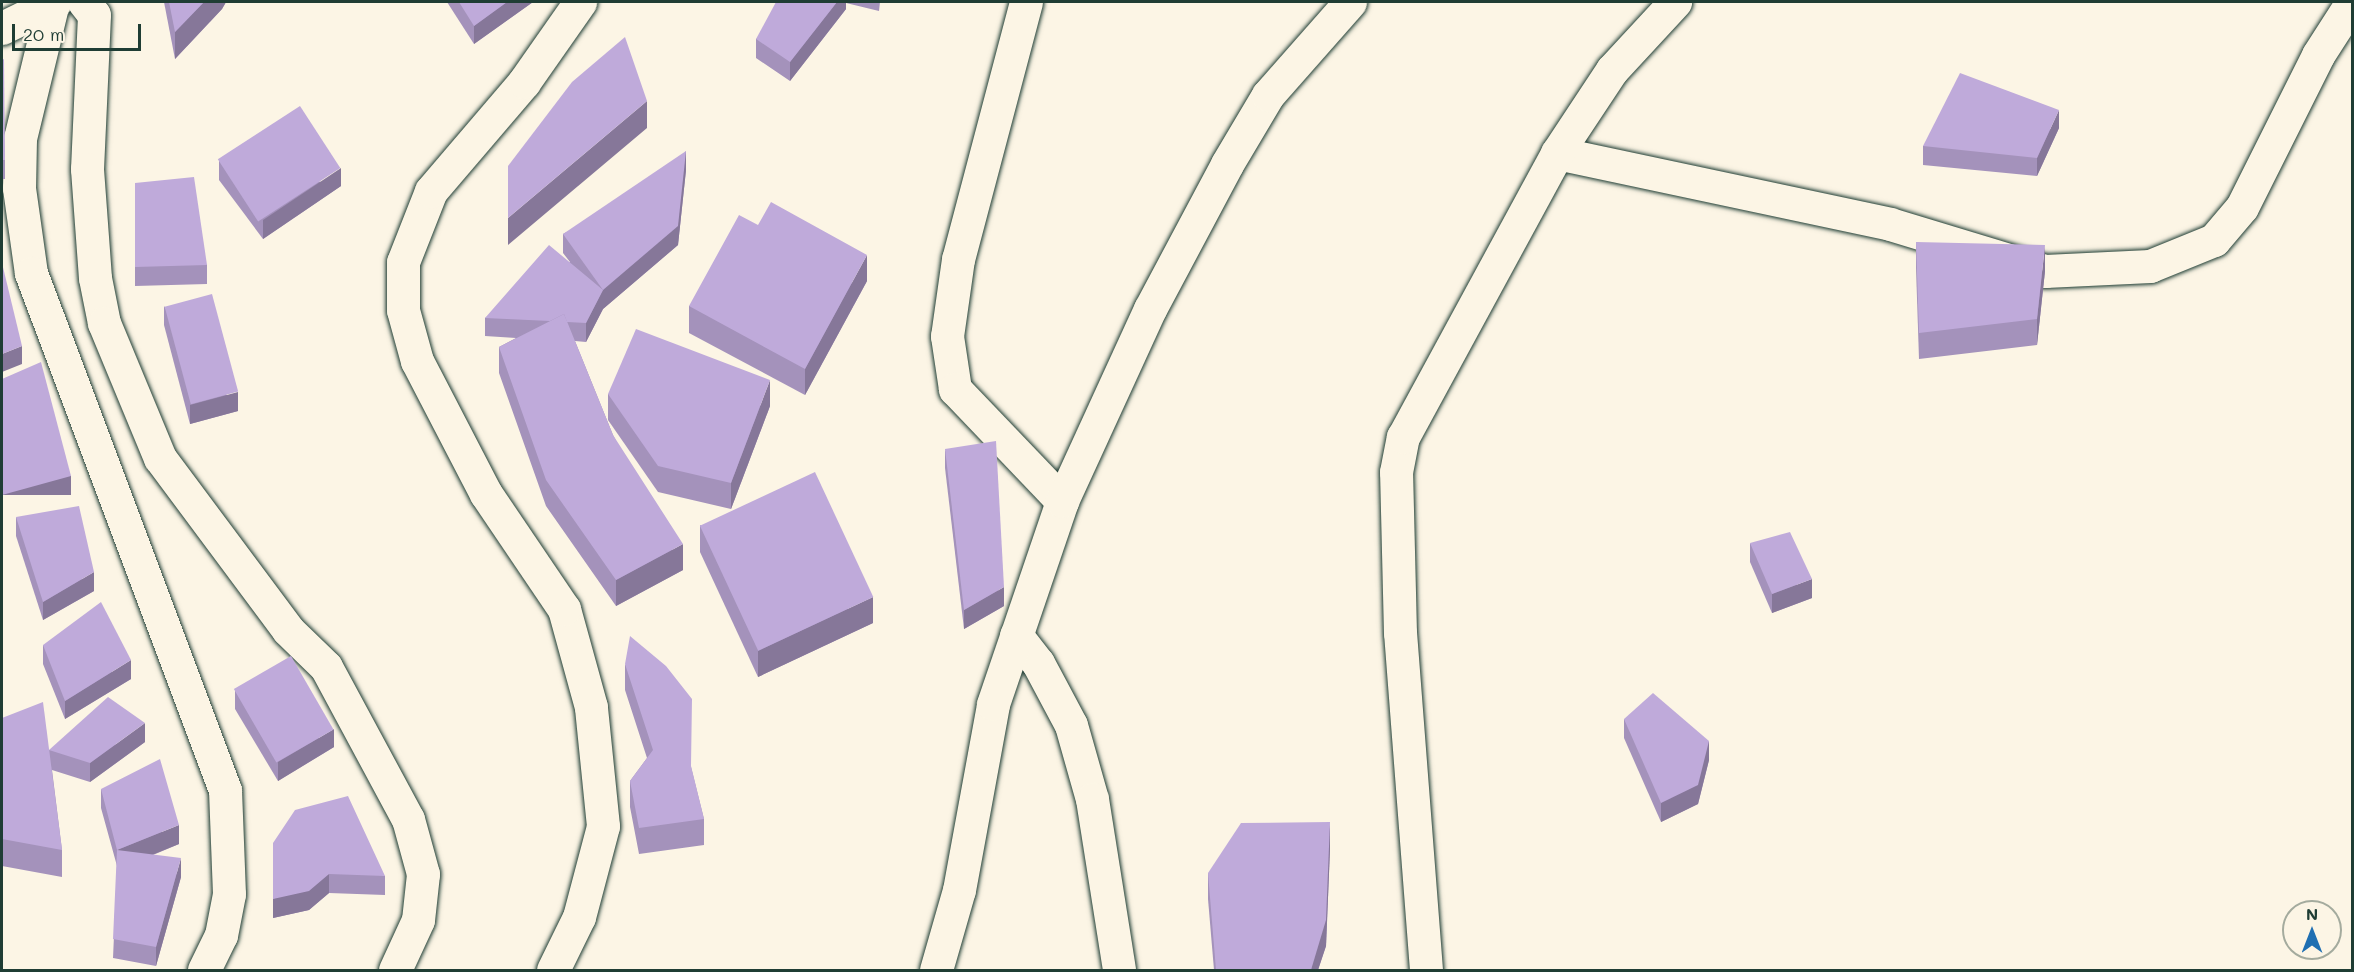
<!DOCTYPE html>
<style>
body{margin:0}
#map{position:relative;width:2354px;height:972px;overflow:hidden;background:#fcf5e5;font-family:Mali,sans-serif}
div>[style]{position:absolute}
.roads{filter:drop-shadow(0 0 2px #1f3d34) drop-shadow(0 0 2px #1f3d34)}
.minor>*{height:33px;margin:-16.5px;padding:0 16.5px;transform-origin:16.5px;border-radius:16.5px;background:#fcf5e5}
.wall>*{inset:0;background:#a492bb}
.shaded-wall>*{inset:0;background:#867799;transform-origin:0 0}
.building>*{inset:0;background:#bfaada;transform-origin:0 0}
span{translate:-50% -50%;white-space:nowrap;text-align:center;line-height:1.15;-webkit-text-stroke:6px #fcf5e5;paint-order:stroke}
.frame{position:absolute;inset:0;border:3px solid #1f3d34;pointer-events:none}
.north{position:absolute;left:2282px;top:900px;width:60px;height:60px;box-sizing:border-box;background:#fcf5e5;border:2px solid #a4ab9e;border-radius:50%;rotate:0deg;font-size:16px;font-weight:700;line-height:24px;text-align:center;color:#1f3d34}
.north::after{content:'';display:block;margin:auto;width:21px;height:27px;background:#1f6fb2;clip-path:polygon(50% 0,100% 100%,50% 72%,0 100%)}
.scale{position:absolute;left:12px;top:24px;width:129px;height:27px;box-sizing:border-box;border:3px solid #1f3d34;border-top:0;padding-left:8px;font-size:18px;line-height:21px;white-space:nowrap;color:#1f3d34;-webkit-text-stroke:4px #fcf5e5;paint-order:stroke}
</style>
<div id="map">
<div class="roads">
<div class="minor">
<div style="left:53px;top:2px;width:140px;rotate:103.6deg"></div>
<div style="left:20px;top:138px;width:50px;rotate:91.1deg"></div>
<div style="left:19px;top:188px;width:86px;rotate:82deg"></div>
<div style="left:31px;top:273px;width:552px;rotate:69.43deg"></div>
<div style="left:225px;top:790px;width:104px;rotate:87.8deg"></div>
<div style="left:229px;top:894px;width:42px;rotate:101deg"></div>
<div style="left:221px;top:935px;width:39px;rotate:116deg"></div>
<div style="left:84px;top:2px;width:16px;rotate:52deg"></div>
<div style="left:94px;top:15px;width:154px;rotate:92.6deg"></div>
<div style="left:87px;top:169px;width:109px;rotate:85.8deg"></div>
<div style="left:95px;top:278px;width:46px;rotate:78.7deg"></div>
<div style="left:104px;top:323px;width:146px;rotate:67.5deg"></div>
<div style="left:160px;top:458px;width:214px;rotate:53.3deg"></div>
<div style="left:288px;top:630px;width:53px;rotate:44.2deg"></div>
<div style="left:326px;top:667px;width:173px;rotate:61.7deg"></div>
<div style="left:408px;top:819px;width:57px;rotate:74.7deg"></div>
<div style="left:423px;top:874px;width:46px;rotate:96.2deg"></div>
<div style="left:418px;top:920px;width:55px;rotate:114.7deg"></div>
<div style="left:1026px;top:2px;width:266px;rotate:104.8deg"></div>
<div style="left:958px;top:259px;width:78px;rotate:98.1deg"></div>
<div style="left:947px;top:336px;width:54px;rotate:81.4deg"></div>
<div style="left:955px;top:389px;width:155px;rotate:46.3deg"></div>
<div style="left:2px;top:28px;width:59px;rotate:-26.1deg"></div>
<div style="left:1557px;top:153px;width:340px;rotate:12deg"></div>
<div style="left:1890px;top:224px;width:162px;rotate:16.9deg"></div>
<div style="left:2045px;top:271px;width:105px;rotate:-2.7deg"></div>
<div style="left:2150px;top:266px;width:69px;rotate:-22.1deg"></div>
<div style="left:2214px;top:240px;width:43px;rotate:-49.7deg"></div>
<div style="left:2242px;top:207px;width:170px;rotate:-63.4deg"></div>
<div style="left:2318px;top:55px;width:63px;rotate:-57.3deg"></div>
<div style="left:1016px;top:635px;width:36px;rotate:52deg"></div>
<div style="left:1038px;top:663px;width:70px;rotate:62deg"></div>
<div style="left:1071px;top:725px;width:77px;rotate:74.2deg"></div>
<div style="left:1092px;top:799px;width:173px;rotate:81deg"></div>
<div style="left:553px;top:970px;width:59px;rotate:-63.9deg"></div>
<div style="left:579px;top:917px;width:94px;rotate:-75.2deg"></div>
<div style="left:603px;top:826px;width:120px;rotate:-95.8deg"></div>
<div style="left:591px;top:707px;width:102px;rotate:-105.4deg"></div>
<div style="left:564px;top:609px;width:139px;rotate:-124.1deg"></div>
<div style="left:486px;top:494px;width:150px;rotate:-117.4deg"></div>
<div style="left:417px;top:361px;width:53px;rotate:-105.4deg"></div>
<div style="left:403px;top:310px;width:48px;rotate:-90deg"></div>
<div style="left:403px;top:262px;width:76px;rotate:-68.5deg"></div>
<div style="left:431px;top:191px;width:143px;rotate:-49.5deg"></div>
<div style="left:524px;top:82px;width:98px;rotate:-55deg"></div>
<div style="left:936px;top:970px;width:83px;rotate:-74deg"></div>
<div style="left:959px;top:890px;width:189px;rotate:-79.6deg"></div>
<div style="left:993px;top:704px;width:214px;rotate:-71.2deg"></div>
<div style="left:1062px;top:501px;width:211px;rotate:-65.4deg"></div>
<div style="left:1150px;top:309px;width:164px;rotate:-62deg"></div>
<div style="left:1227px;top:164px;width:80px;rotate:-59.3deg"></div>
<div style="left:1268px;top:95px;width:124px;rotate:-48.6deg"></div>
<div style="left:1426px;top:970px;width:338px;rotate:-94.4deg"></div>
<div style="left:1400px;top:633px;width:161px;rotate:-91.4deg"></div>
<div style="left:1396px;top:472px;width:36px;rotate:-79deg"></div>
<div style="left:1403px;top:437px;width:323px;rotate:-61.5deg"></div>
<div style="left:1557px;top:153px;width:100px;rotate:-56.5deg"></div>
<div style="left:1612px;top:70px;width:93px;rotate:-47.2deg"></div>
</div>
</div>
<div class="wall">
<div style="clip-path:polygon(164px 2px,226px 2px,222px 9px,175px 59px)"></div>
<div style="clip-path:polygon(447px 2px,533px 2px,474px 44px)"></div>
<div style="clip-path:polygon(837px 2px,880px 2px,879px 11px,846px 3px,846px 9px,790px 81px,756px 58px,756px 39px)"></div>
<div style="clip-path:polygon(2px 60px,5px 160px,5px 179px,2px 179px)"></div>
<div style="clip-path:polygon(2059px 128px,2037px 176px,1923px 165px,1923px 146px)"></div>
<div style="clip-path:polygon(219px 161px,341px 186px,263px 239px,219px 180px)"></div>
<div style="clip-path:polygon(686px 170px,678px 245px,603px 309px,586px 342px,575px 341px,613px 435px,683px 570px,616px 606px,546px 506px,499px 373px,499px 347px,516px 338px,485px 336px,485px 318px,570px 262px,563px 253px,563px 234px)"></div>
<div style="clip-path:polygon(135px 183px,207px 265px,207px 284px,135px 286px)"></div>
<div style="clip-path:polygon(1916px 242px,2045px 271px,2037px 345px,1919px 359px,1916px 268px)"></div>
<div style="clip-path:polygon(867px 281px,805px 395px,689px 333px,689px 306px)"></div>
<div style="clip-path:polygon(164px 306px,238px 411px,190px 424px,164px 325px)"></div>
<div style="clip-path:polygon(608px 394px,770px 406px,731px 509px,658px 492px,608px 420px)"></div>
<div style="clip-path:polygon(945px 449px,1004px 606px,964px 629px,945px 468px)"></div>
<div style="clip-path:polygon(16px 517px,94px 591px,43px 620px,16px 536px)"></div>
<div style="clip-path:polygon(700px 525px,873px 623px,758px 677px,700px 552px)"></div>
<div style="clip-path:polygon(1750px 543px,1812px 598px,1772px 613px,1750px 562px)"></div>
<div style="clip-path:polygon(43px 645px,131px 679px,65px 719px,43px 664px)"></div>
<div style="clip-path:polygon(625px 664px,691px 767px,704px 819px,704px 845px,639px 854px,630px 807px,630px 781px,647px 758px,625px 690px)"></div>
<div style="clip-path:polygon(235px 690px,334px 747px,278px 781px,235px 709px)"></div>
<div style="clip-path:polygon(2px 718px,49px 750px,145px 742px,90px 782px,52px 770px,62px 850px,62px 877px,2px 866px)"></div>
<div style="clip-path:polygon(1624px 719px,1709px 760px,1698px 804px,1661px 822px,1624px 738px)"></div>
<div style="clip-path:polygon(101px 789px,179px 844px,153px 855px,181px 877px,156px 966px,113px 958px,117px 866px,101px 808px)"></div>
<div style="clip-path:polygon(273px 843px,385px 876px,385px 895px,329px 893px,309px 910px,273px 918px)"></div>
<div style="clip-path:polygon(1330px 849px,1326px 946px,1318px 970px,1214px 970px,1208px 899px,1208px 873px)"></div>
</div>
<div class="shaded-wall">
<div style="clip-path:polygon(204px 2px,226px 2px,222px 9px,175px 59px,175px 32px)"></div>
<div style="clip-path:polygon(507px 2px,533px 2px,474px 44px,474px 26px)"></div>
<div style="clip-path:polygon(837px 2px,846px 2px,846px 9px,790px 81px,790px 62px)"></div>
<div style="clip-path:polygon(647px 101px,647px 128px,508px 245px,508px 218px)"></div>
<div style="clip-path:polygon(2059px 110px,2059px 128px,2037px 176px,2037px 158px)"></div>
<div style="clip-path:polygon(686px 151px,686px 170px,678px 245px,603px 309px,603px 290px)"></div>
<div style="clip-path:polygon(341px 168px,341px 186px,263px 239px,263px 220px)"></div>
<div style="clip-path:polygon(2045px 245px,2045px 271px,2037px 345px,2037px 319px)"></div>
<div style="clip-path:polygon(867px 255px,867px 281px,805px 395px,805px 369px)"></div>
<div style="clip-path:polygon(603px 290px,603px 309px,586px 342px,586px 323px)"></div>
<div style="clip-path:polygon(22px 346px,22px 364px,2px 372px,2px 354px)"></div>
<div style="clip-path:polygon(770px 380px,770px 406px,731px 509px,731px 483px)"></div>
<div style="clip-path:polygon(238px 392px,238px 411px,190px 424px,190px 405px)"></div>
<div style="left:71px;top:476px;width:19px;height:72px;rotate:90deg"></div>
<div style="clip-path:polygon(683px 544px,683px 570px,616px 606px,616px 580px)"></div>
<div style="clip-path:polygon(94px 572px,94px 591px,43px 620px,43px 602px)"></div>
<div style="clip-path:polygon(1812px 579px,1812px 598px,1772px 613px,1772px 594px)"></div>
<div style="clip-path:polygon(1004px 587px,1004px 606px,964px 629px,964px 610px)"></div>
<div style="clip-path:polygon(873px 597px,873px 623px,758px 677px,758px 651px)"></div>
<div style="clip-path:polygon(131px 660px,131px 679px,65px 719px,65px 701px)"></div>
<div style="clip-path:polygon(145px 723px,145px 742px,90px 782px,90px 763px)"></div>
<div style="clip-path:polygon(334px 729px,334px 747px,278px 781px,278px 762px)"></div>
<div style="clip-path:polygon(1709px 741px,1709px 760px,1698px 804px,1661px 822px,1661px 803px)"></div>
<div style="clip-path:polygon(1330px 822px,1330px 849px,1326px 946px,1318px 970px,1311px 970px)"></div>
<div style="clip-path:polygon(179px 825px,179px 844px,117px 869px,117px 850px)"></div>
<div style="clip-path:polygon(181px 858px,181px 877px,156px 966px,156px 947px)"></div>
<div style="clip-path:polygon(329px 874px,329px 893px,309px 910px,273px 918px,273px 899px)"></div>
</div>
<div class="building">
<div style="clip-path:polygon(169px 2px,204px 2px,175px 32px)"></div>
<div style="clip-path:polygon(459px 2px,507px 2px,474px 26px)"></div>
<div style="clip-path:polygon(776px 2px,837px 2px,790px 62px,756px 39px)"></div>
<div style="clip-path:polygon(625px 37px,647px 101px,508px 218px,508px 166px,572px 82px)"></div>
<div style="clip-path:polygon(4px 59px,5px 160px,2px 160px,2px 60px)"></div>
<div style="clip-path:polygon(1960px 73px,2059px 110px,2037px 158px,1923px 146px)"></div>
<div style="left:300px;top:106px;width:74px;height:98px;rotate:57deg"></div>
<div style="clip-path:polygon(686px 151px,678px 226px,603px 290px,563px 234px)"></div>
<div style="clip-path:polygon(194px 177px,207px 265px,135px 267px,135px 183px)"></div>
<div style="clip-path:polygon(771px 202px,867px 255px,805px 369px,689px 306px,739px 215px,758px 225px)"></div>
<div style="clip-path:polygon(1916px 242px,2045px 245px,2037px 319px,1919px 333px)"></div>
<div style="clip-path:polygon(549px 245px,603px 290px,586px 323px,567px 322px,564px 314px,550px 321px,485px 318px)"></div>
<div style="clip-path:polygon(2px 263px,22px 346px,2px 354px)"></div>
<div style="left:212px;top:294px;width:101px;height:49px;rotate:75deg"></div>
<div style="clip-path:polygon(564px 314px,613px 435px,683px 544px,616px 580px,546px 480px,499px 347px)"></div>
<div style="clip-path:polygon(636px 329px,770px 380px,731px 483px,658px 466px,608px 394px)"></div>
<div style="clip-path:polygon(41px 362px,71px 476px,2px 495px,2px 379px)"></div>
<div style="clip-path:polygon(996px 441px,1004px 587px,964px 610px,945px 449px)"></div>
<div style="left:815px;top:472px;width:138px;height:127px;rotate:65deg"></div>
<div style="clip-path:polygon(79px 506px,94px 572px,43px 602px,16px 517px)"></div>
<div style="clip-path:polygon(1790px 532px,1812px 579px,1772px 594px,1750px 543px)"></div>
<div style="clip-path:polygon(101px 602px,131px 660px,65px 701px,43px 645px)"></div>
<div style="clip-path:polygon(630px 636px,666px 666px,692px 699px,691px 766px,704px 819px,639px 828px,630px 781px,653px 750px,625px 664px)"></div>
<div style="left:291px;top:656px;width:85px;height:66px;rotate:60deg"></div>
<div style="clip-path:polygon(1653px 693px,1709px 741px,1698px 785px,1661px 803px,1624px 719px)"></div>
<div style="clip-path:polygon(108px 697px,145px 723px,90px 763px,49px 750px)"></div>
<div style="clip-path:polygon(43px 702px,62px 850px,2px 839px,2px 718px)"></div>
<div style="clip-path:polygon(160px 759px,179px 825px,117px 850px,181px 858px,156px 947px,113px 939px,117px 850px,101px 789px)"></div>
<div style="clip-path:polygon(348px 796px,385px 876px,329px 874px,309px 891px,273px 899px,273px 843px,295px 810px)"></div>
<div style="clip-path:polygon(1330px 822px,1326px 920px,1311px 970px,1216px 970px,1208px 873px,1241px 823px)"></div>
</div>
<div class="frame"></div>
<div class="north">N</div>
<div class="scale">20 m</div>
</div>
